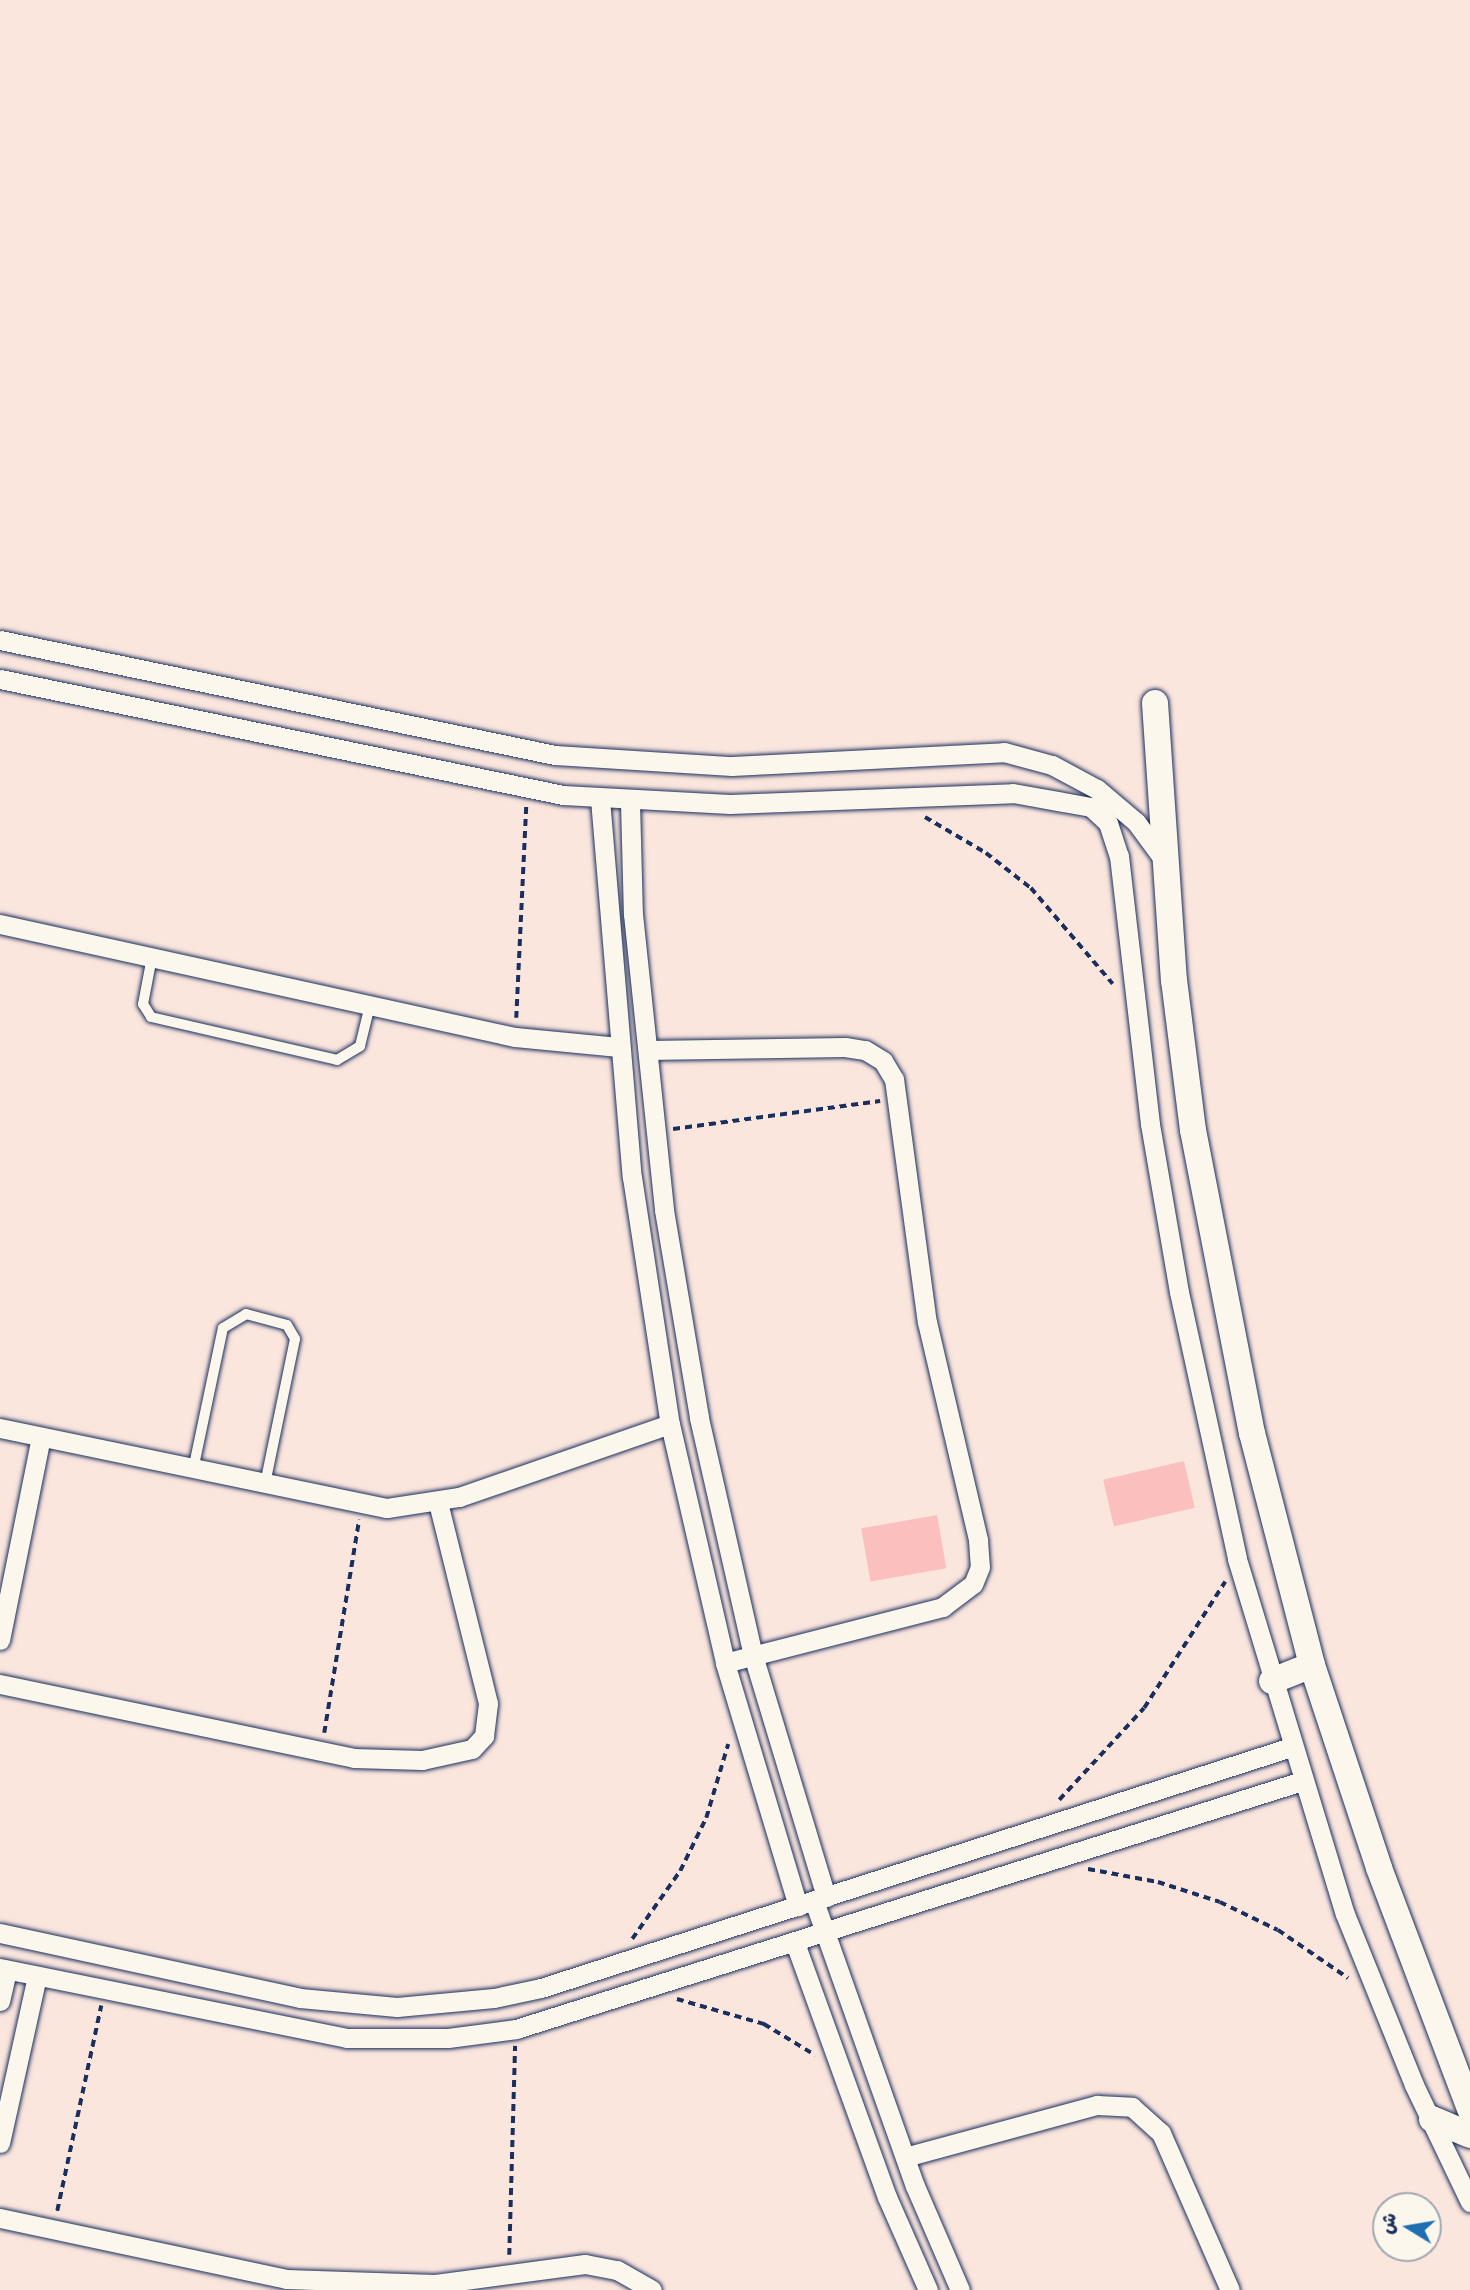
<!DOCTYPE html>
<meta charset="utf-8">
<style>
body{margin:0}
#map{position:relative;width:1470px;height:2290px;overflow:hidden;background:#fbe6de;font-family:Sriracha,"Playpen Sans Arabic",sans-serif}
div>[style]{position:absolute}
.building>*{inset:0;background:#fbbfbe;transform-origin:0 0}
.path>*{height:3.5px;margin-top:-1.75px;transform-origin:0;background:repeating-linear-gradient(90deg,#1b2f5e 0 7px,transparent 0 12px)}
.roads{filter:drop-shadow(0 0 2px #1b2f5e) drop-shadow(0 0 2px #1b2f5e)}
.lane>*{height:10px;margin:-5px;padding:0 5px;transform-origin:5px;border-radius:5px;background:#fbf7ec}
.street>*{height:19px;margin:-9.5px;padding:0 9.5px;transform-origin:9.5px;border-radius:9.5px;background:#fbf7ec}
.secondary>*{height:26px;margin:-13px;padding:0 13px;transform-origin:13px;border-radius:13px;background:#fbf7ec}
span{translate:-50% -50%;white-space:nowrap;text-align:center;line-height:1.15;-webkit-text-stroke:6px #fbf7ec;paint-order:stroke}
.north{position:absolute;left:1372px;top:2192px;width:70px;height:70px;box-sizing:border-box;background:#fbf7ec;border:2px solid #a1a7b3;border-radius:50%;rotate:281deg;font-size:19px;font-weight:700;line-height:28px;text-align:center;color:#1b2f5e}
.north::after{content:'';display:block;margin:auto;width:24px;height:32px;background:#1f6fb2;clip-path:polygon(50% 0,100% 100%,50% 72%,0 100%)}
</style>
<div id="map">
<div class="building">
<div style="left:1184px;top:1461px;width:48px;height:83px;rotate:77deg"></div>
<div style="left:937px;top:1515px;width:54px;height:77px;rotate:80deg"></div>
</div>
<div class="path">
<div style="left:925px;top:817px;width:71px;rotate:30.5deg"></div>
<div style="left:986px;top:853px;width:57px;rotate:37.9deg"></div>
<div style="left:1031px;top:888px;width:126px;rotate:49.5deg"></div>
<div style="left:516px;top:1018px;width:213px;rotate:-87.3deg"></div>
<div style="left:673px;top:1129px;width:209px;rotate:-7.7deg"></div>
<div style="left:324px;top:1733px;width:216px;rotate:-80.7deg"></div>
<div style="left:1059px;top:1800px;width:125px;rotate:-47.3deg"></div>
<div style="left:1144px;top:1708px;width:150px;rotate:-57.3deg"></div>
<div style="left:1088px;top:1869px;width:71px;rotate:10.5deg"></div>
<div style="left:1158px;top:1882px;width:65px;rotate:17.9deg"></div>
<div style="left:1220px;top:1902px;width:64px;rotate:25.8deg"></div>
<div style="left:1278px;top:1930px;width:85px;rotate:34.4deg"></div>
<div style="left:632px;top:1939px;width:83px;rotate:-54.8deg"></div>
<div style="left:680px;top:1871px;width:59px;rotate:-63.9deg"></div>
<div style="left:706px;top:1818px;width:77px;rotate:-73.4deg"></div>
<div style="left:677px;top:1999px;width:91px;rotate:16deg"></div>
<div style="left:764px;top:2024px;width:60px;rotate:31.3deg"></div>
<div style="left:57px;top:2211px;width:210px;rotate:-77.9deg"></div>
<div style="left:509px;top:2255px;width:209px;rotate:-88.4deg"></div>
</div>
<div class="roads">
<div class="lane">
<div style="left:152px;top:957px;width:48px;rotate:100.8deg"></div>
<div style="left:143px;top:1004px;width:15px;rotate:58deg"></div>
<div style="left:151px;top:1017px;width:191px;rotate:13deg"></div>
<div style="left:337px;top:1060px;width:27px;rotate:-31deg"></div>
<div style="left:360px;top:1046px;width:42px;rotate:-76.3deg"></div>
<div style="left:193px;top:1470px;width:145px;rotate:-78.1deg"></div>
<div style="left:223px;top:1328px;width:27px;rotate:-31deg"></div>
<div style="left:246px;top:1314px;width:42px;rotate:15deg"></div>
<div style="left:287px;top:1325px;width:16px;rotate:60deg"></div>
<div style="left:295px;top:1339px;width:148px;rotate:101.7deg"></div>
</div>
<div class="street">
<div style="left:0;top:640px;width:567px;rotate:11.71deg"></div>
<div style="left:555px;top:755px;width:177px;rotate:3.6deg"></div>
<div style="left:732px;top:766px;width:272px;rotate:-2.9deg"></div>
<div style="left:1004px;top:752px;width:50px;rotate:15.2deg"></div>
<div style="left:1052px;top:765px;width:51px;rotate:28.1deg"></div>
<div style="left:1097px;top:789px;width:51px;rotate:40.2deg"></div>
<div style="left:1136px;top:822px;width:47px;rotate:53.6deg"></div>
<div style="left:0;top:679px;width:575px;rotate:11.64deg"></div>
<div style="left:563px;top:795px;width:167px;rotate:3.1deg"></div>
<div style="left:730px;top:804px;width:283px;rotate:-2.2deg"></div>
<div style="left:1013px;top:793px;width:79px;rotate:10.2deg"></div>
<div style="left:1091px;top:807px;width:23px;rotate:43deg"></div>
<div style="left:1108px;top:823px;width:35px;rotate:72deg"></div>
<div style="left:1119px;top:856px;width:270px;rotate:83.4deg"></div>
<div style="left:1150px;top:1124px;width:170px;rotate:80.2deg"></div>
<div style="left:1179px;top:1292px;width:273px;rotate:77.7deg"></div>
<div style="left:1237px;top:1559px;width:371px;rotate:73.1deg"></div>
<div style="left:1345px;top:1914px;width:184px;rotate:68deg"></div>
<div style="left:1414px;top:2085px;width:130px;rotate:64.4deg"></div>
<div style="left:600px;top:799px;width:379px;rotate:85.2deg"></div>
<div style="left:632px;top:1177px;width:250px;rotate:81.3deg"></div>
<div style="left:670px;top:1424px;width:245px;rotate:77deg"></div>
<div style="left:725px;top:1663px;width:254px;rotate:73.3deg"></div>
<div style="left:630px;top:802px;width:112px;rotate:88.5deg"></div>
<div style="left:633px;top:914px;width:298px;rotate:84deg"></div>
<div style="left:664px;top:1210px;width:211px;rotate:80.4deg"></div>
<div style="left:699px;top:1418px;width:243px;rotate:77.2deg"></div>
<div style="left:753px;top:1655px;width:253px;rotate:73.2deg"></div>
<div style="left:0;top:924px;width:527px;rotate:12.38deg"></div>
<div style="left:515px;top:1037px;width:104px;rotate:5.5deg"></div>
<div style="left:648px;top:1050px;width:197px;rotate:-0.9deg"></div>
<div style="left:845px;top:1047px;width:20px;rotate:9deg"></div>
<div style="left:865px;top:1050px;width:21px;rotate:31deg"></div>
<div style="left:883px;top:1061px;width:21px;rotate:59deg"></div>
<div style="left:894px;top:1079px;width:245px;rotate:82.3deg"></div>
<div style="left:927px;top:1322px;width:224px;rotate:76.8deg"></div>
<div style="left:978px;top:1540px;width:27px;rotate:86deg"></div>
<div style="left:980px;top:1567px;width:18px;rotate:112deg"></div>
<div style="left:973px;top:1584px;width:38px;rotate:143deg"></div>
<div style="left:943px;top:1607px;width:225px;rotate:165.6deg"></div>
<div style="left:0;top:1428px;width:395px;rotate:11.7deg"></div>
<div style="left:387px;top:1508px;width:73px;rotate:-8.7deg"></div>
<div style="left:459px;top:1497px;width:223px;rotate:-19.1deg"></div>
<div style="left:0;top:1640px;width:207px;rotate:-78.6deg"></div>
<div style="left:0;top:1684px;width:362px;rotate:11.8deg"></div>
<div style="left:354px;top:1758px;width:68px;rotate:1.7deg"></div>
<div style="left:422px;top:1760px;width:51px;rotate:-12.4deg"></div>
<div style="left:472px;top:1749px;width:18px;rotate:-47deg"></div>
<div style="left:484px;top:1736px;width:33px;rotate:-83deg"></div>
<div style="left:488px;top:1703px;width:206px;rotate:-104deg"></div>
<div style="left:814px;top:1901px;width:302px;rotate:70.5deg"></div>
<div style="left:915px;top:2186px;width:113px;rotate:66.6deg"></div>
<div style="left:0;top:1933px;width:307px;rotate:12.2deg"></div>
<div style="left:300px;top:1998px;width:97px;rotate:5.3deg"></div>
<div style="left:397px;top:2007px;width:97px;rotate:-5.3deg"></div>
<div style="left:494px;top:1998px;width:48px;rotate:-12deg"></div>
<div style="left:541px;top:1988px;width:788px;rotate:-17.81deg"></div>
<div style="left:795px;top:1943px;width:270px;rotate:70.1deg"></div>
<div style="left:887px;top:2197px;width:102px;rotate:66.2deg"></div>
<div style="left:0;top:1968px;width:353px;rotate:11.4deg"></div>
<div style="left:346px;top:2038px;width:102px"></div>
<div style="left:448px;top:2038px;width:69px;rotate:-7.5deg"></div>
<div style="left:516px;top:2029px;width:824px;rotate:-17.51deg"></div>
<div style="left:0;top:2001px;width:32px;rotate:-77deg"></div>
<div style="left:0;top:2143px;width:171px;rotate:-77.5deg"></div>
<div style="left:905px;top:2157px;width:199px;rotate:-15.2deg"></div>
<div style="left:1097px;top:2105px;width:35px;rotate:3deg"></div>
<div style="left:1132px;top:2107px;width:39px;rotate:42deg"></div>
<div style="left:1161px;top:2133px;width:171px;rotate:66.3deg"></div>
<div style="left:0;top:2218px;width:292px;rotate:12deg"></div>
<div style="left:286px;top:2279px;width:149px;rotate:1.9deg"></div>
<div style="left:435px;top:2284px;width:151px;rotate:-7.6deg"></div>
<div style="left:585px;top:2264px;width:33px;rotate:11deg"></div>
<div style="left:617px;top:2270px;width:40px;rotate:29.7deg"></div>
</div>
<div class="secondary">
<div style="left:1155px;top:703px;width:278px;rotate:86.1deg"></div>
<div style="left:1174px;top:980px;width:151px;rotate:82.8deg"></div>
<div style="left:1193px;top:1130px;width:309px;rotate:79deg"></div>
<div style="left:1252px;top:1433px;width:240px;rotate:75.5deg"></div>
<div style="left:1312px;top:1665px;width:214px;rotate:71.7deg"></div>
<div style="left:1379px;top:1868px;width:258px;rotate:69.3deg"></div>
<div style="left:1272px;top:1681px;width:43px;rotate:-21.8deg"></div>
<div style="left:1432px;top:2119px;width:41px;rotate:22.8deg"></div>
</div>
</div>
<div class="north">ش</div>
</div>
